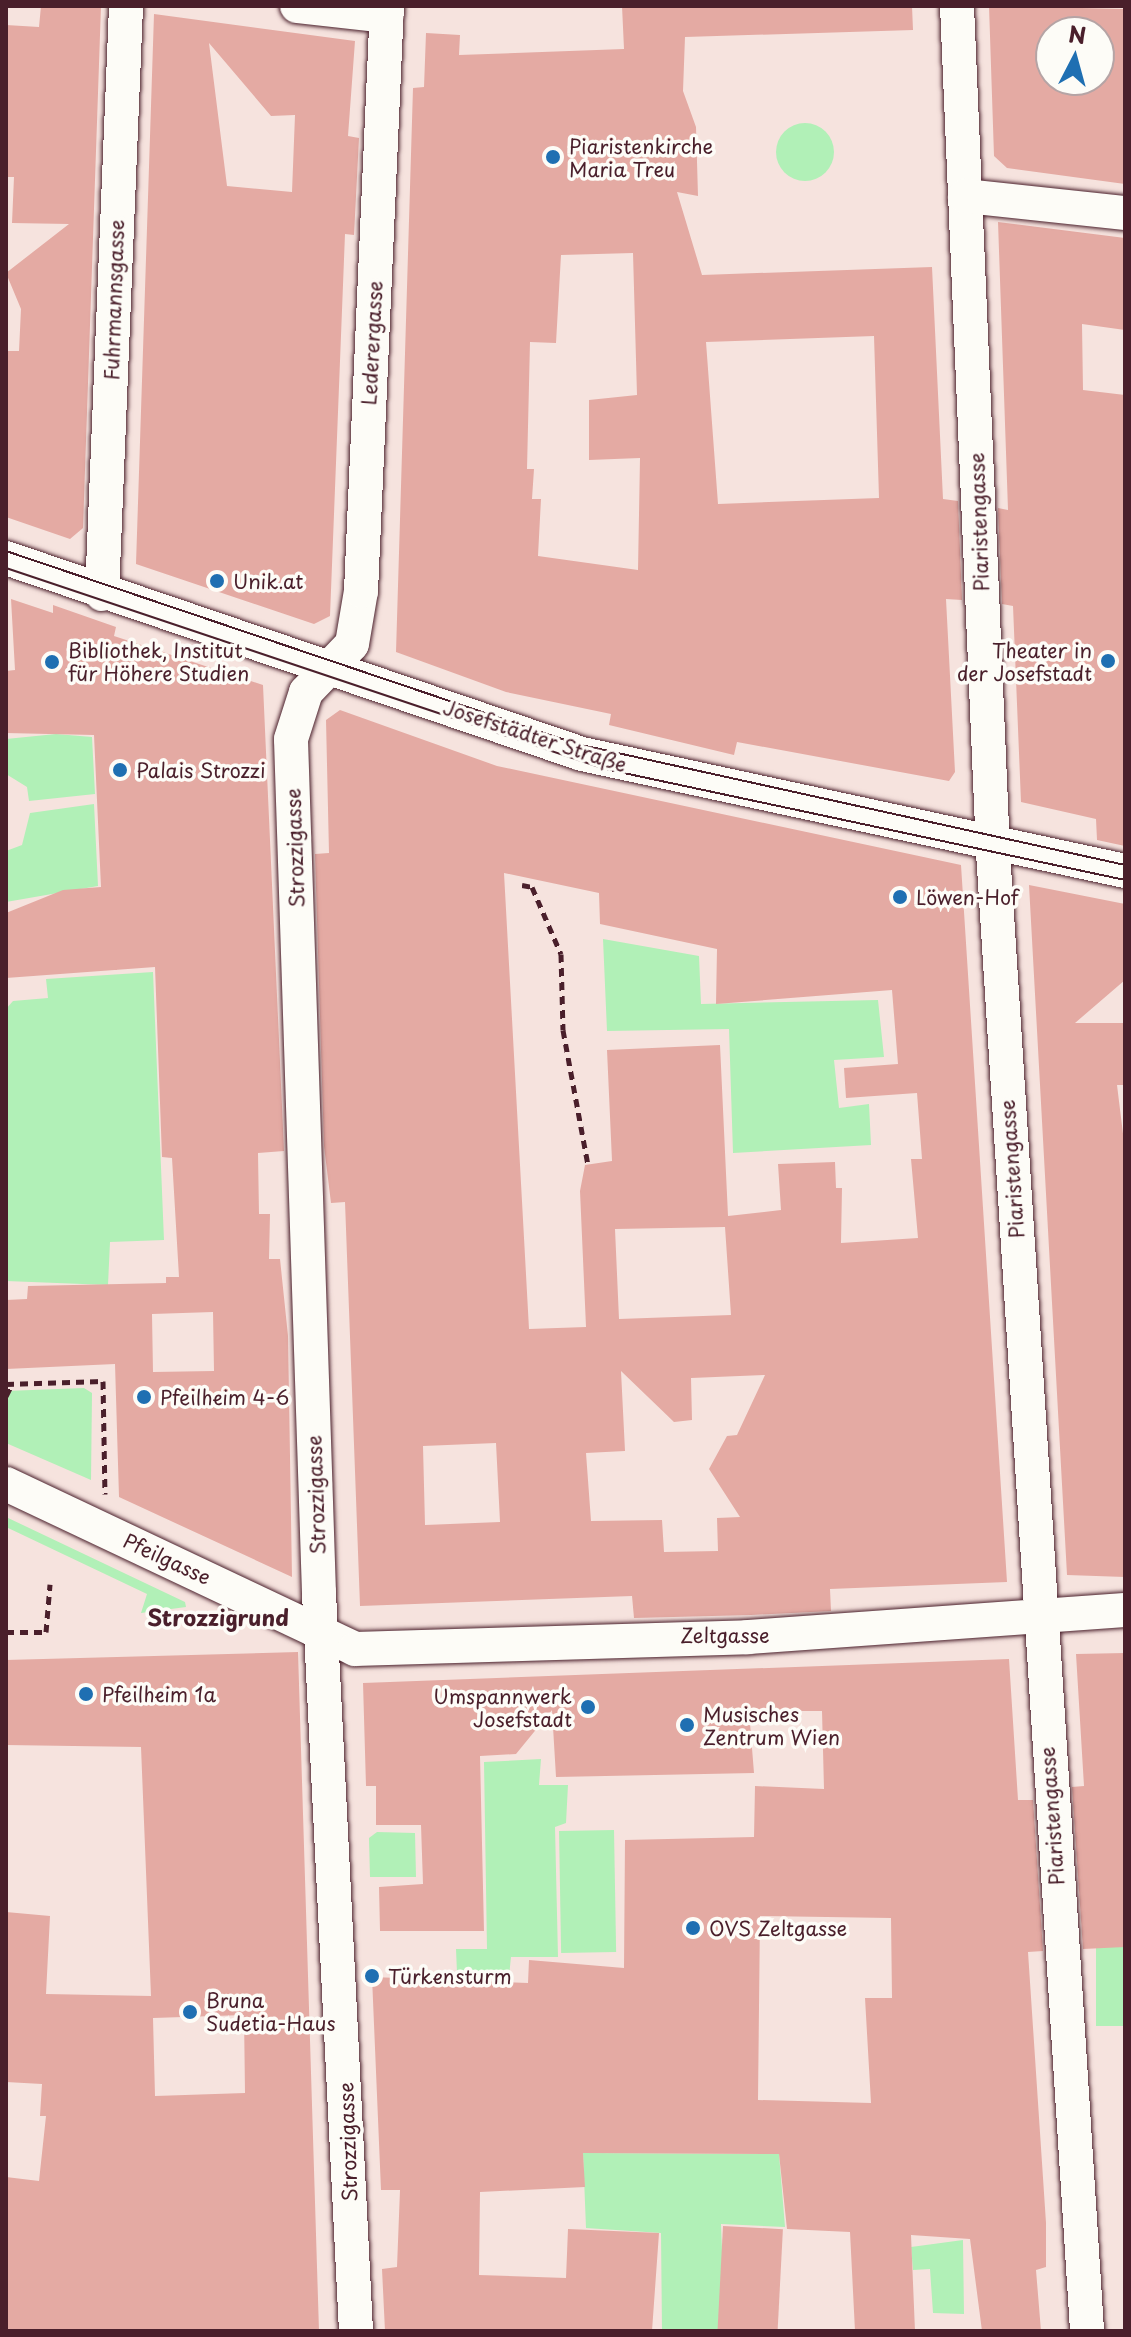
<!DOCTYPE html>
<meta charset="utf-8">
<style>
body{margin:0}
#map{position:relative;width:1131px;height:2337px;overflow:hidden;background:#f6e3de;font-family:"Playpen Sans",sans-serif}
div>[style]{position:absolute}
.green>*{inset:0;background:#b1f0b7;transform-origin:0 0}
.round{border-radius:50%}
.building>*{inset:0;background:#e4aaa3;transform-origin:0 0}
.path>*{height:5px;margin-top:-2.5px;transform-origin:0;background:repeating-linear-gradient(90deg,#4a1f2b 0 8px,transparent 0 14px)}
.roads{filter:drop-shadow(0 0 2px #4a1f2b) drop-shadow(0 0 2px #4a1f2b)}
.minor>*{height:34px;margin:-17px;padding:0 17px;transform-origin:17px;border-radius:17px;background:#fdfcf7}
.tram>*{height:2px;margin:-1px;padding:0 1px;transform-origin:1px;border-radius:1px;background:#4a1f2b}
.dots>*{width:22px;height:22px;translate:-50% -50%;box-sizing:border-box;border:4px solid #fdfcf7;border-radius:50%}
span{translate:-50% -50%;white-space:nowrap;text-align:center;line-height:1.15;-webkit-text-stroke:7px #fdfcf7;paint-order:stroke}
.poi-label{font-size:20px;color:#4a1f2b}
.left{translate:0 -50%;text-align:left}
.right{translate:-100% -50%;text-align:right}
.street-label{font-size:20px;color:#4a1f2b}
.neighbourhood-label{font-size:22px;color:#4a1f2b;font-weight:700}
.frame{position:absolute;inset:0;border:8px solid #4a1f2b;pointer-events:none}
.north{position:absolute;left:1035px;top:16px;width:80px;height:80px;box-sizing:border-box;background:#fdfcf7;border:2px solid #b5a4a5;border-radius:50%;rotate:6deg;font-size:22px;font-weight:700;line-height:32px;text-align:center;color:#4a1f2b}
.north::after{content:'';display:block;margin:auto;width:28px;height:36px;background:#1f6fb2;clip-path:polygon(50% 0,100% 100%,50% 72%,0 100%)}
</style>
<div id="map">
<div class="green">
<div class="round" style="left:776px;top:123px;width:58px;height:58px"></div>
<div style="clip-path:polygon(56px 734px,92px 737px,95px 794px,29px 801px,27px 787px,6px 774px,6px 739px)"></div>
<div style="clip-path:polygon(94px 804px,98px 886px,6px 902px,6px 851px,22px 845px,30px 813px)"></div>
<div style="clip-path:polygon(603px 939px,699px 956px,701px 1004px,878px 1000px,884px 1057px,834px 1060px,839px 1108px,869px 1104px,871px 1145px,733px 1153px,729px 1029px,607px 1031px)"></div>
<div style="clip-path:polygon(153px 972px,164px 1240px,110px 1242px,108px 1285px,6px 1281px,6px 1009px,13px 1001px,48px 998px,46px 979px)"></div>
<div style="clip-path:polygon(84px 1388px,92px 1393px,91px 1480px,6px 1443px,6px 1391px)"></div>
<div style="clip-path:polygon(6px 1517px,185px 1602px,186px 1607px,141px 1613px,147px 1594px,6px 1527px)"></div>
<div style="clip-path:polygon(541px 1759px,539px 1785px,568px 1785px,566px 1823px,555px 1827px,558px 1957px,511px 1957px,509px 1976px,457px 1973px,456px 1949px,487px 1949px,484px 1762px)"></div>
<div style="left:614px;top:1830px;width:122px;height:55px;rotate:89deg"></div>
<div style="clip-path:polygon(377px 1832px,415px 1833px,416px 1877px,370px 1877px,369px 1838px)"></div>
<div style="left:1125px;top:1947px;width:79px;height:29px;rotate:90deg"></div>
<div style="clip-path:polygon(583px 2153px,779px 2154px,785px 2227px,721px 2224px,725px 2331px,662px 2331px,661px 2233px,586px 2228px)"></div>
<div style="clip-path:polygon(963px 2240px,964px 2314px,933px 2313px,930px 2269px,913px 2270px,911px 2247px)"></div>
</div>
<div class="building">
<div style="clip-path:polygon(41px 6px,101px 6px,83px 528px,70px 539px,6px 517px,6px 351px,19px 351px,21px 309px,6px 273px,69px 224px,12px 223px,14px 177px,6px 177px,6px 25px,39px 27px)"></div>
<div style="clip-path:polygon(evenodd,622px 6px,912px 6px,913px 30px,685px 37px,683px 91px,696px 127px,698px 196px,677px 192px,702px 275px,932px 267px,943px 499px,958px 501px,962px 600px,946px 599px,955px 772px,949px 781px,737px 742px,734px 755px,609px 725px,611px 714px,506px 692px,396px 652px,413px 88px,424px 87px,426px 33px,460px 35px,459px 55px,624px 49px,622px 6px,633px 253px,637px 395px,589px 400px,589px 460px,640px 458px,638px 570px,538px 556px,541px 499px,532px 499px,534px 469px,527px 469px,530px 342px,556px 343px,561px 255px,633px 253px,622px 6px,874px 336px,879px 498px,718px 504px,706px 342px,874px 336px)"></div>
<div style="clip-path:polygon(evenodd,989px 6px,1125px 9px,1125px 184px,1007px 168px,994px 156px,989px 6px,1051px 32px,1099px 32px,1099px 80px,1051px 80px,1051px 32px)"></div>
<div style="clip-path:polygon(evenodd,154px 14px,355px 41px,348px 136px,359px 138px,354px 235px,345px 234px,330px 616px,314px 624px,136px 564px,154px 14px,209px 43px,271px 116px,295px 115px,292px 192px,227px 186px,209px 43px)"></div>
<div style="clip-path:polygon(998px 222px,1125px 238px,1125px 330px,1082px 324px,1083px 390px,1125px 395px,1125px 846px,1097px 840px,1096px 819px,1021px 802px,1013px 606px,1002px 604px,998px 508px,1008px 510px)"></div>
<div style="clip-path:polygon(evenodd,11px 599px,53px 613px,53px 605px,116px 627px,114px 636px,263px 685px,284px 1151px,258px 1153px,259px 1214px,270px 1214px,269px 1259px,280px 1259px,288px 1336px,292px 1577px,119px 1497px,115px 1364px,6px 1369px,6px 1300px,27px 1299px,28px 1286px,166px 1283px,166px 1277px,179px 1277px,172px 1158px,162px 1157px,155px 967px,6px 978px,6px 913px,63px 890px,101px 887px,94px 735px,6px 733px,6px 671px,15px 670px,11px 599px,213px 1312px,214px 1371px,153px 1372px,152px 1314px,213px 1312px)"></div>
<div style="clip-path:polygon(evenodd,340px 710px,497px 766px,961px 865px,1007px 1582px,830px 1589px,831px 1611px,751px 1615px,634px 1618px,632px 1596px,360px 1606px,345px 1202px,331px 1203px,324px 1146px,315px 854px,329px 853px,326px 720px,340px 710px,504px 873px,599px 893px,600px 924px,717px 949px,716px 1004px,892px 990px,898px 1064px,844px 1068px,846px 1098px,917px 1093px,922px 1159px,911px 1159px,918px 1238px,841px 1243px,842px 1188px,836px 1188px,835px 1162px,778px 1164px,781px 1210px,728px 1216px,720px 1045px,607px 1050px,612px 1161px,585px 1165px,580px 1191px,586px 1327px,529px 1329px,504px 873px,340px 710px,725px 1227px,731px 1315px,619px 1319px,615px 1229px,725px 1227px,340px 710px,621px 1371px,674px 1422px,692px 1420px,691px 1378px,765px 1375px,737px 1435px,727px 1436px,709px 1469px,740px 1517px,717px 1518px,718px 1551px,664px 1552px,662px 1520px,591px 1521px,586px 1453px,625px 1451px,621px 1371px,340px 710px,496px 1443px,500px 1522px,425px 1525px,423px 1446px,496px 1443px)"></div>
<div style="clip-path:polygon(1029px 885px,1125px 904px,1125px 980px,1075px 1023px,1125px 1023px,1125px 1085px,1117px 1085px,1125px 1150px,1125px 1577px,1067px 1575px)"></div>
<div style="clip-path:polygon(evenodd,298px 1652px,319px 2331px,6px 2331px,6px 2177px,39px 2181px,46px 2116px,40px 2116px,42px 2084px,6px 2082px,6px 1912px,50px 1916px,46px 1994px,151px 1996px,141px 1747px,6px 1745px,6px 1660px,298px 1652px,244px 2015px,245px 2093px,155px 2096px,153px 2018px,244px 2015px)"></div>
<div style="clip-path:polygon(1125px 1653px,1125px 1947px,1083px 1949px,1072px 1787px,1084px 1786px,1076px 1654px)"></div>
<div style="clip-path:polygon(evenodd,1009px 1659px,1018px 1800px,1033px 1800px,1043px 1951px,1028px 1952px,1046px 2223px,1046px 2267px,1036px 2270px,1041px 2331px,982px 2331px,970px 2239px,911px 2235px,915px 2331px,855px 2331px,850px 2232px,787px 2229px,779px 2154px,583px 2153px,585px 2187px,480px 2192px,479px 2275px,566px 2278px,568px 2229px,659px 2233px,652px 2331px,385px 2331px,382px 2269px,397px 2267px,400px 2190px,381px 2190px,372px 1977px,528px 1983px,529px 1960px,624px 1968px,625px 1840px,754px 1837px,755px 1786px,824px 1789px,822px 1711px,749px 1711px,754px 1773px,556px 1777px,552px 1710px,516px 1754px,480px 1756px,484px 1931px,380px 1931px,379px 1887px,423px 1884px,421px 1825px,376px 1825px,376px 1786px,366px 1786px,363px 1683px,1009px 1659px,760px 1916px,891px 1918px,892px 1998px,865px 1998px,871px 2103px,758px 2100px,760px 1916px)"></div>
<div style="left:723px;top:2226px;width:60px;height:105px;rotate:3deg"></div>
</div>
<div class="path">
<div style="left:522px;top:885px;width:10px;rotate:11deg"></div>
<div style="left:532px;top:887px;width:73px;rotate:66.6deg"></div>
<div style="left:561px;top:954px;width:76px;rotate:88.5deg"></div>
<div style="left:563px;top:1030px;width:137px;rotate:79.5deg"></div>
<div style="left:6px;top:1384px;width:97px;rotate:-1.8deg"></div>
<div style="left:103px;top:1381px;width:113px;rotate:89deg"></div>
<div style="left:6px;top:1396px;width:13px;rotate:-63deg"></div>
<div style="left:6px;top:1632px;width:40px"></div>
<div style="left:46px;top:1632px;width:48px;rotate:-85.2deg"></div>
</div>
<div class="roads">
<div class="minor">
<div style="left:297px;top:6px;width:90px;rotate:6.4deg"></div>
<div style="left:957px;top:6px;width:847px;rotate:87.56deg"></div>
<div style="left:993px;top:852px;width:1482px;rotate:86.36deg"></div>
<div style="left:965px;top:196px;width:161px;rotate:6.1deg"></div>
<div style="left:6px;top:558px;width:608px;rotate:18.79deg"></div>
<div style="left:582px;top:754px;width:555px;rotate:12.16deg"></div>
<div style="left:102px;top:594px;width:588px;rotate:-87.66deg"></div>
<div style="left:6px;top:1484px;width:386px;rotate:25.3deg"></div>
<div style="left:355px;top:1649px;width:393px;rotate:-1.7deg"></div>
<div style="left:748px;top:1637px;width:378px;rotate:-4.1deg"></div>
<div style="left:356px;top:2331px;width:739px;rotate:-92.87deg"></div>
<div style="left:319px;top:1593px;width:854px;rotate:-91.88deg"></div>
<div style="left:291px;top:739px;width:49px;rotate:-72.3deg"></div>
<div style="left:306px;top:692px;width:66px;rotate:-46.2deg"></div>
<div style="left:352px;top:644px;width:54px;rotate:-80.4deg"></div>
<div style="left:361px;top:591px;width:586px;rotate:-87.46deg"></div>
</div>
</div>
<div class="tram">
<div style="left:6px;top:551px;width:603px;rotate:18.68deg"></div>
<div style="left:577px;top:744px;width:561px;rotate:12.45deg"></div>
<div style="left:6px;top:568px;width:632px;rotate:18.55deg"></div>
<div style="left:605px;top:769px;width:532px;rotate:12.05deg"></div>
</div>
<div class="dots">
<div style="left:553px;top:157px;background:#1f6fb2"></div>
<div style="left:217px;top:581px;background:#1f6fb2"></div>
<div style="left:1108px;top:661px;background:#1f6fb2"></div>
<div style="left:52px;top:662px;background:#1f6fb2"></div>
<div style="left:120px;top:770px;background:#1f6fb2"></div>
<div style="left:900px;top:897px;background:#1f6fb2"></div>
<div style="left:144px;top:1397px;background:#1f6fb2"></div>
<div style="left:86px;top:1694px;background:#1f6fb2"></div>
<div style="left:588px;top:1707px;background:#1f6fb2"></div>
<div style="left:687px;top:1725px;background:#1f6fb2"></div>
<div style="left:693px;top:1928px;background:#1f6fb2"></div>
<div style="left:372px;top:1976px;background:#1f6fb2"></div>
<div style="left:190px;top:2012px;background:#1f6fb2"></div>
</div>
<div class="poi-label">
<span class="left" style="left:569px;top:158px">Piaristenkirche<br>Maria Treu</span>
<span class="left" style="left:233px;top:581px">Unik.at</span>
<span class="left" style="left:68px;top:662px">Bibliothek, Institut<br>für Höhere Studien</span>
<span class="right" style="left:1092px;top:662px">Theater in<br>der Josefstadt</span>
<span class="left" style="left:136px;top:770px">Palais Strozzi</span>
<span class="left" style="left:916px;top:897px">Löwen-Hof</span>
<span class="left" style="left:160px;top:1397px">Pfeilheim 4-6</span>
<span class="left" style="left:102px;top:1694px">Pfeilheim 1a</span>
<span class="right" style="left:572px;top:1708px">Umspannwerk<br>Josefstadt</span>
<span class="left" style="left:703px;top:1726px">Musisches<br>Zentrum Wien</span>
<span class="left" style="left:709px;top:1928px">OVS Zeltgasse</span>
<span class="left" style="left:388px;top:1976px">Türkensturm</span>
<span class="left" style="left:206px;top:2012px">Bruna<br>Sudetia-Haus</span>
</div>
<div class="street-label">
<span style="left:114px;top:300px;rotate:-88deg">Fuhrmannsgasse</span>
<span style="left:372px;top:343px;rotate:-87deg">Lederergasse</span>
<span style="left:979px;top:522px;rotate:-92deg">Piaristengasse</span>
<span style="left:535px;top:736px;rotate:18deg">Josefstädter Straße</span>
<span style="left:295px;top:848px;rotate:-92deg">Strozzigasse</span>
<span style="left:1012px;top:1169px;rotate:-94deg">Piaristengasse</span>
<span style="left:316px;top:1495px;rotate:-92deg">Strozzigasse</span>
<span style="left:167px;top:1559px;rotate:25deg">Pfeilgasse</span>
<span style="left:725px;top:1635px">Zeltgasse</span>
<span style="left:1052px;top:1816px;rotate:-94deg">Piaristengasse</span>
<span style="left:348px;top:2142px;rotate:-92deg">Strozzigasse</span>
</div>
<div class="neighbourhood-label">
<span style="left:218px;top:1617px">Strozzigrund</span>
</div>
<div class="frame"></div>
<div class="north">N</div>
</div>
